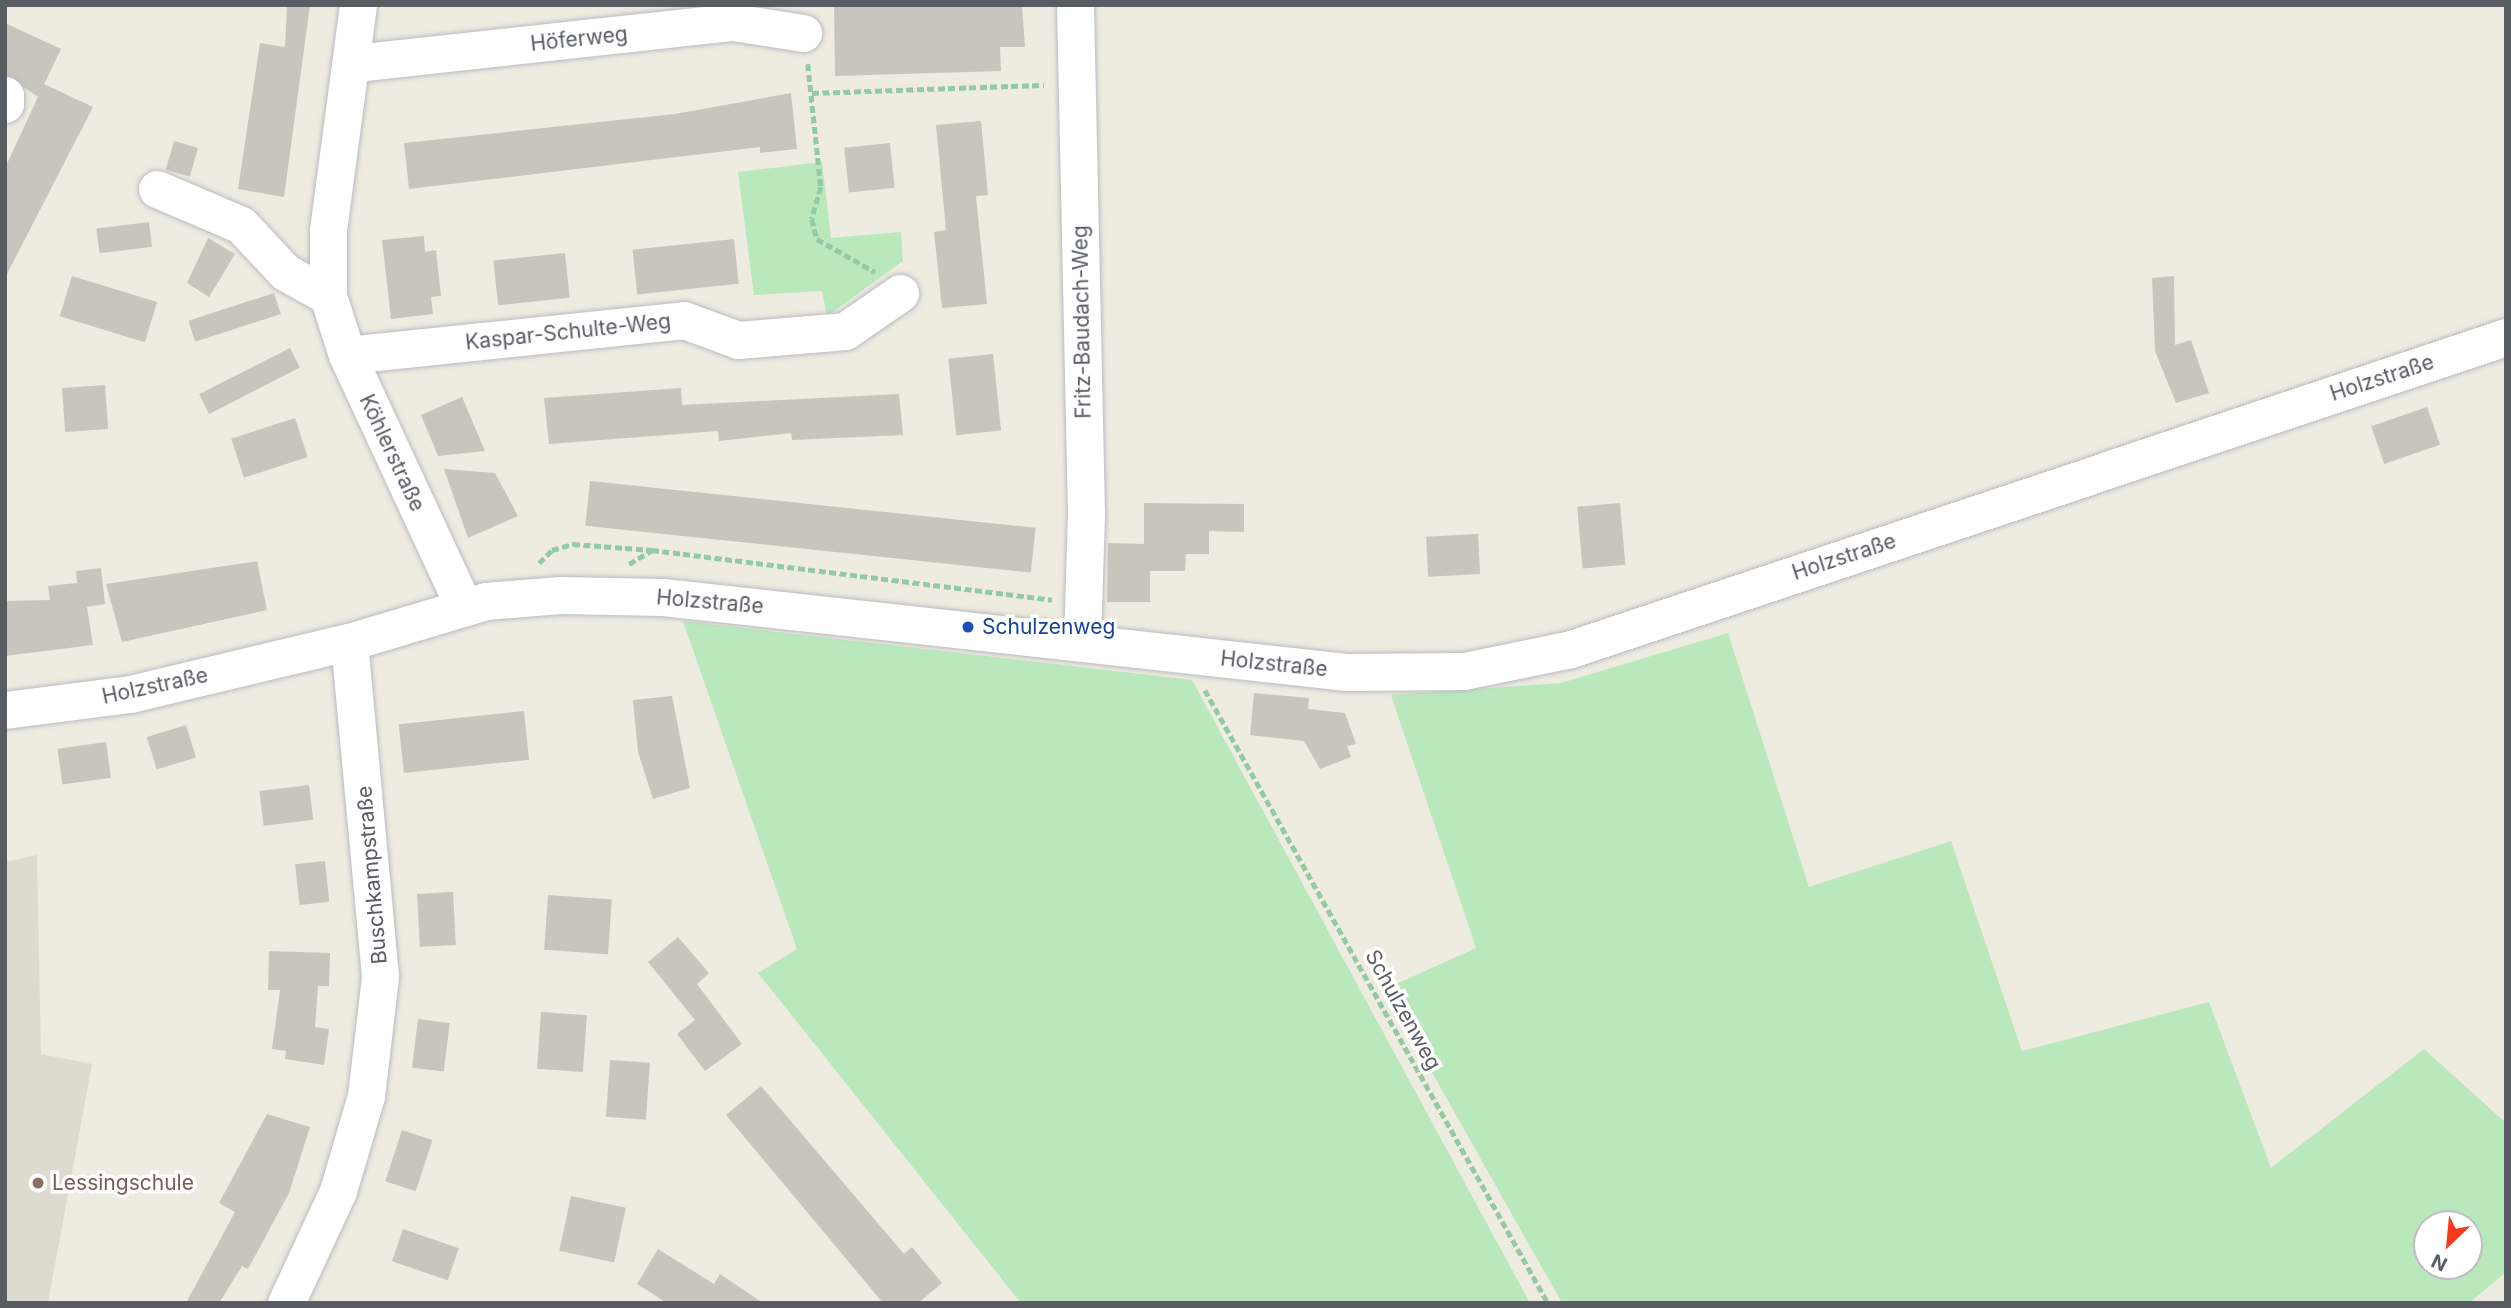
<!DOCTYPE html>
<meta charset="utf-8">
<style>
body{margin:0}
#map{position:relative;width:2511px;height:1308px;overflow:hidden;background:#eeebe0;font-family:Inter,sans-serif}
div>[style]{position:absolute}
.education>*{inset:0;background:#dddbcf}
.green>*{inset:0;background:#bae8bd}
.building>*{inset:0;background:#c8c5bd;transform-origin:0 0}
.path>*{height:4.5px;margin-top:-2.25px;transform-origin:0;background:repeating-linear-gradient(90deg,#93c9a5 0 7px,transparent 0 10.5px)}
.roads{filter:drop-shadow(0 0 2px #b8bbc1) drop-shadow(0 0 2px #b8bbc1)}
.minor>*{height:37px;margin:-18.5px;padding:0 18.5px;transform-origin:18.5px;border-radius:18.5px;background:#fff}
.dots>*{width:19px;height:19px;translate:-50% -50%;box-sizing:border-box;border:4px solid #fff;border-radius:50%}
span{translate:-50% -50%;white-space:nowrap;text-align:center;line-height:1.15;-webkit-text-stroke:7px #fff;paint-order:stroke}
.street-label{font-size:21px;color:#595d63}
.transit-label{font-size:21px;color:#164399}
.left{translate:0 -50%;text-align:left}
.education-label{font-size:21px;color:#785e54}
.frame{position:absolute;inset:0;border:7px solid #595d63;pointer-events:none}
.north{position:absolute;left:2413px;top:1210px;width:70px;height:70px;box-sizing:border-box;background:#fff;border:2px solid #bdbec1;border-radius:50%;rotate:206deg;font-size:19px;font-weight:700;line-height:28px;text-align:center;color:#595d63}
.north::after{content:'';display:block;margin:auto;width:24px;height:32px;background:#f73a1d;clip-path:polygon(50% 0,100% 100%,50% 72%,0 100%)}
</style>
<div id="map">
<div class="education">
<div style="clip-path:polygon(37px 855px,41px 1054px,92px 1064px,48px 1303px,5px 1303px,5px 862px)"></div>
</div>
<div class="green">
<div style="clip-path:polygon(822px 162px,831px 238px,901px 232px,903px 261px,827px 316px,822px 291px,754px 295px,738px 172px)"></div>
<div style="clip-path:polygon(683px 621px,1192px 680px,1530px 1303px,1021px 1303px,758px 973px,797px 949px)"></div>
<div style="clip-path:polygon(evenodd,1728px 633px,1809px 887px,1951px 841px,2022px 1051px,2209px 1002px,2271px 1168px,2424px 1049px,2506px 1123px,2506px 1272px,2469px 1303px,1562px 1303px,1385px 989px,1476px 948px,1391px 695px,1561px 683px,1728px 633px,2469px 1224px,2469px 1266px,2427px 1266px,2427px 1224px,2469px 1224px)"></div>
</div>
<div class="building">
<div style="clip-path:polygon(287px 5px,310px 5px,284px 197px,238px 189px,260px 43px,285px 47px)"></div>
<div style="clip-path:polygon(834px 5px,1022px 5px,1025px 47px,1000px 47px,1001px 71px,835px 76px)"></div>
<div style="clip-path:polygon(5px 23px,61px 49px,38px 97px,5px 74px)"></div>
<div style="clip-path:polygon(44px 84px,93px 107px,5px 278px,5px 168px)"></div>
<div style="clip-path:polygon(791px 93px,797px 149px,760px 153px,760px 147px,409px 189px,404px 143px,675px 114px)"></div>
<div style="clip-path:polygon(981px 121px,988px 195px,976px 196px,987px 304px,942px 308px,934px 232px,946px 230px,936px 125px)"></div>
<div style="left:174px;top:141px;width:25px;height:30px;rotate:16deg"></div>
<div style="left:890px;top:143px;width:45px;height:46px;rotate:84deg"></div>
<div style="left:149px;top:222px;width:25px;height:53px;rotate:83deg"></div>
<div style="clip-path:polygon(424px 236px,425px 252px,436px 250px,441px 296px,431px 297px,433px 314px,391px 319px,382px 240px)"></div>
<div style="clip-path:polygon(208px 238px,235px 254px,209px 297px,187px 283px)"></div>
<div style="left:734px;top:239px;width:45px;height:102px;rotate:84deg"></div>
<div style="left:565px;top:253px;width:45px;height:72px;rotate:84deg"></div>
<div style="left:72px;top:276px;width:89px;height:42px;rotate:17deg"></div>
<div style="clip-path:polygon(2174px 276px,2175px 345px,2191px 340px,2209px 393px,2176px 403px,2155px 351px,2152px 278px)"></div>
<div style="left:274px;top:293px;width:22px;height:90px;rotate:72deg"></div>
<div style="left:290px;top:348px;width:22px;height:102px;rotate:63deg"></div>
<div style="left:993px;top:354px;width:77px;height:45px;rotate:84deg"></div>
<div style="left:105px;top:385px;width:44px;height:43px;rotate:86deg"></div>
<div style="clip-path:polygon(681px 388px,682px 405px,899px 394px,903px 435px,792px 440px,791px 433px,719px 441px,718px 431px,549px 444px,544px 398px)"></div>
<div style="clip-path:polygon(462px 397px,485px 451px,438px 456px,421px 415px)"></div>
<div style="left:2427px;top:407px;width:40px;height:59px;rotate:71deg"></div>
<div style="left:295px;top:418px;width:41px;height:67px;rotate:72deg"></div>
<div style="clip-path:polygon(444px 469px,495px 473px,518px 516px,468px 538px)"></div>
<div style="left:590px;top:481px;width:448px;height:45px;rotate:6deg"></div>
<div style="clip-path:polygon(1144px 503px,1244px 504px,1244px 532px,1209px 531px,1209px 554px,1186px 554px,1185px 571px,1150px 571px,1150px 602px,1107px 602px,1108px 543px,1144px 544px)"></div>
<div style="left:1620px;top:503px;width:62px;height:43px;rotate:85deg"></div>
<div style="left:1478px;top:534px;width:40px;height:52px;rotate:87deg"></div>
<div style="clip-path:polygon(257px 561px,267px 610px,122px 642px,106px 584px)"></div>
<div style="clip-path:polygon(101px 568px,105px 604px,87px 607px,93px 645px,5px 656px,5px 601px,50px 600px,48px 586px,77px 583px,76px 571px)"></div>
<div style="clip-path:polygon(1254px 693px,1309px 698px,1308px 709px,1345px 713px,1356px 744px,1347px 746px,1351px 757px,1320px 769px,1304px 741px,1250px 735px)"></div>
<div style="clip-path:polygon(672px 696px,690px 788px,653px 799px,638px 752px,633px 700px)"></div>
<div style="left:524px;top:711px;width:49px;height:126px;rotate:84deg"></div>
<div style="left:186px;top:725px;width:34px;height:41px;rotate:73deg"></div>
<div style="left:106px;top:742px;width:36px;height:49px;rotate:82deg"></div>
<div style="left:309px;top:785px;width:35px;height:50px;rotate:83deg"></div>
<div style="left:325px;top:861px;width:41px;height:30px;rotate:84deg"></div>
<div style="left:453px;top:892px;width:53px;height:36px;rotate:87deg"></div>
<div style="left:548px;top:895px;width:64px;height:55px;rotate:4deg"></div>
<div style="clip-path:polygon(678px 937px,709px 973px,697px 984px,742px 1044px,705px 1071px,677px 1034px,695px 1020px,648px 962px)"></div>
<div style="clip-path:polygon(269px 951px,330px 953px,329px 986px,318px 986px,315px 1027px,329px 1029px,324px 1065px,285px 1059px,286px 1051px,272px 1049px,280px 990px,268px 990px)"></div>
<div style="left:541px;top:1012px;width:46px;height:57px;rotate:4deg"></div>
<div style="left:418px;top:1019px;width:32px;height:49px;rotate:7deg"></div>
<div style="left:610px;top:1060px;width:40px;height:57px;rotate:4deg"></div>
<div style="clip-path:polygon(761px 1086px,904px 1254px,912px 1247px,942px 1283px,918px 1303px,883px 1303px,726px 1115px)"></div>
<div style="clip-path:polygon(267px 1114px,310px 1127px,289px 1193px,248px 1269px,242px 1266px,219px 1303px,186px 1303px,235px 1212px,219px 1203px)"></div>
<div style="left:402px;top:1130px;width:32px;height:54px;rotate:18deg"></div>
<div style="left:571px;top:1196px;width:56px;height:56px;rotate:12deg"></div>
<div style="left:403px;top:1229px;width:59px;height:34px;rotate:19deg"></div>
<div style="clip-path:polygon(658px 1249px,714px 1284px,720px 1274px,763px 1303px,667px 1303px,637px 1284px)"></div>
</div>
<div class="path">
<div style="left:808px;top:64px;width:124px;rotate:84deg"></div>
<div style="left:821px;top:187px;width:33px;rotate:106deg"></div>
<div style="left:812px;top:219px;width:21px;rotate:76deg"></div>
<div style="left:817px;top:239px;width:67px;rotate:29.6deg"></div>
<div style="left:812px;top:93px;width:232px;rotate:-2deg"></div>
<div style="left:539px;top:563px;width:18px;rotate:-45deg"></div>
<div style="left:552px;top:550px;width:22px;rotate:-16deg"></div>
<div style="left:573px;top:544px;width:79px;rotate:4.3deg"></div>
<div style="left:652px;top:550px;width:403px;rotate:7.1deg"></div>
<div style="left:629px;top:564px;width:27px;rotate:-31deg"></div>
<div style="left:1205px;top:690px;width:702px;rotate:60.77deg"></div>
</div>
<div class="roads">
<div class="minor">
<div style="left:358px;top:5px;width:228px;rotate:97.6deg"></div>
<div style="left:328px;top:231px;width:65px;rotate:90deg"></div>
<div style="left:328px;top:296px;width:62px;rotate:72.1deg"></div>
<div style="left:347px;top:355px;width:278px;rotate:65.1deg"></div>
<div style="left:1075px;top:5px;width:509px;rotate:88.76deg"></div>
<div style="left:1086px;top:514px;width:126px;rotate:91.8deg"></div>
<div style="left:355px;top:63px;width:380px;rotate:-6.2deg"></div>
<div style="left:733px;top:22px;width:71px;rotate:8.9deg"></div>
<div style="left:5px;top:95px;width:9px;rotate:90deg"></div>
<div style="left:157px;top:189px;width:91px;rotate:23.2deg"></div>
<div style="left:241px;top:225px;width:64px;rotate:46.9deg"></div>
<div style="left:285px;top:272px;width:49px;rotate:29.2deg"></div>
<div style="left:347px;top:355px;width:339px;rotate:-5.9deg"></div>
<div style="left:684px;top:320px;width:58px;rotate:20.3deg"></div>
<div style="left:738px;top:340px;width:107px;rotate:-4.8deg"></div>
<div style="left:845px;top:331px;width:67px;rotate:-34.6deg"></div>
<div style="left:5px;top:710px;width:126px;rotate:-7.3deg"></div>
<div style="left:130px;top:694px;width:225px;rotate:-13.4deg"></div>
<div style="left:349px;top:642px;width:143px;rotate:-16.7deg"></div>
<div style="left:486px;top:601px;width:74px;rotate:-4.6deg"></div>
<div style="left:560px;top:595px;width:103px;rotate:1.1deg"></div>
<div style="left:663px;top:597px;width:688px;rotate:6.26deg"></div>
<div style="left:1347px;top:672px;width:117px;rotate:-0.5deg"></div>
<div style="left:1464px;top:671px;width:109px;rotate:-11.6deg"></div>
<div style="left:1571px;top:649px;width:986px;rotate:-18.45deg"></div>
<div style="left:286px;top:1303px;width:123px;rotate:-65.1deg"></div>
<div style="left:338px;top:1191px;width:99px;rotate:-73.6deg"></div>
<div style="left:366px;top:1096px;width:121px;rotate:-83.3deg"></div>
<div style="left:380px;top:976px;width:335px;rotate:-95.3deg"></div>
</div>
</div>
<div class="dots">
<div style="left:968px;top:627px;background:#1a4fb4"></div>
<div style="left:38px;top:1183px;background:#8d6e63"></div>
</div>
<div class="street-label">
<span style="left:579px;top:39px;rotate:-6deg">Höferweg</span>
<span style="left:1082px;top:322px;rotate:-91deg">Fritz-Baudach-Weg</span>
<span style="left:568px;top:332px;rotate:-6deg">Kaspar-Schulte-Weg</span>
<span style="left:2382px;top:378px;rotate:-18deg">Holzstraße</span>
<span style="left:392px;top:453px;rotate:65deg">Köhlerstraße</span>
<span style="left:1844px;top:557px;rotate:-18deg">Holzstraße</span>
<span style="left:710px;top:602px;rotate:5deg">Holzstraße</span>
<span style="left:1274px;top:664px;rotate:6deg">Holzstraße</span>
<span style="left:155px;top:686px;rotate:-12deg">Holzstraße</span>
<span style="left:372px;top:875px;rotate:-95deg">Buschkampstraße</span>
<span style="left:1403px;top:1010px;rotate:61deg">Schulzenweg</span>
</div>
<div class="transit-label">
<span class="left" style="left:982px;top:627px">Schulzenweg</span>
</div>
<div class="education-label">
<span class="left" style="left:52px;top:1183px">Lessingschule</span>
</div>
<div class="frame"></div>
<div class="north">N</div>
</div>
